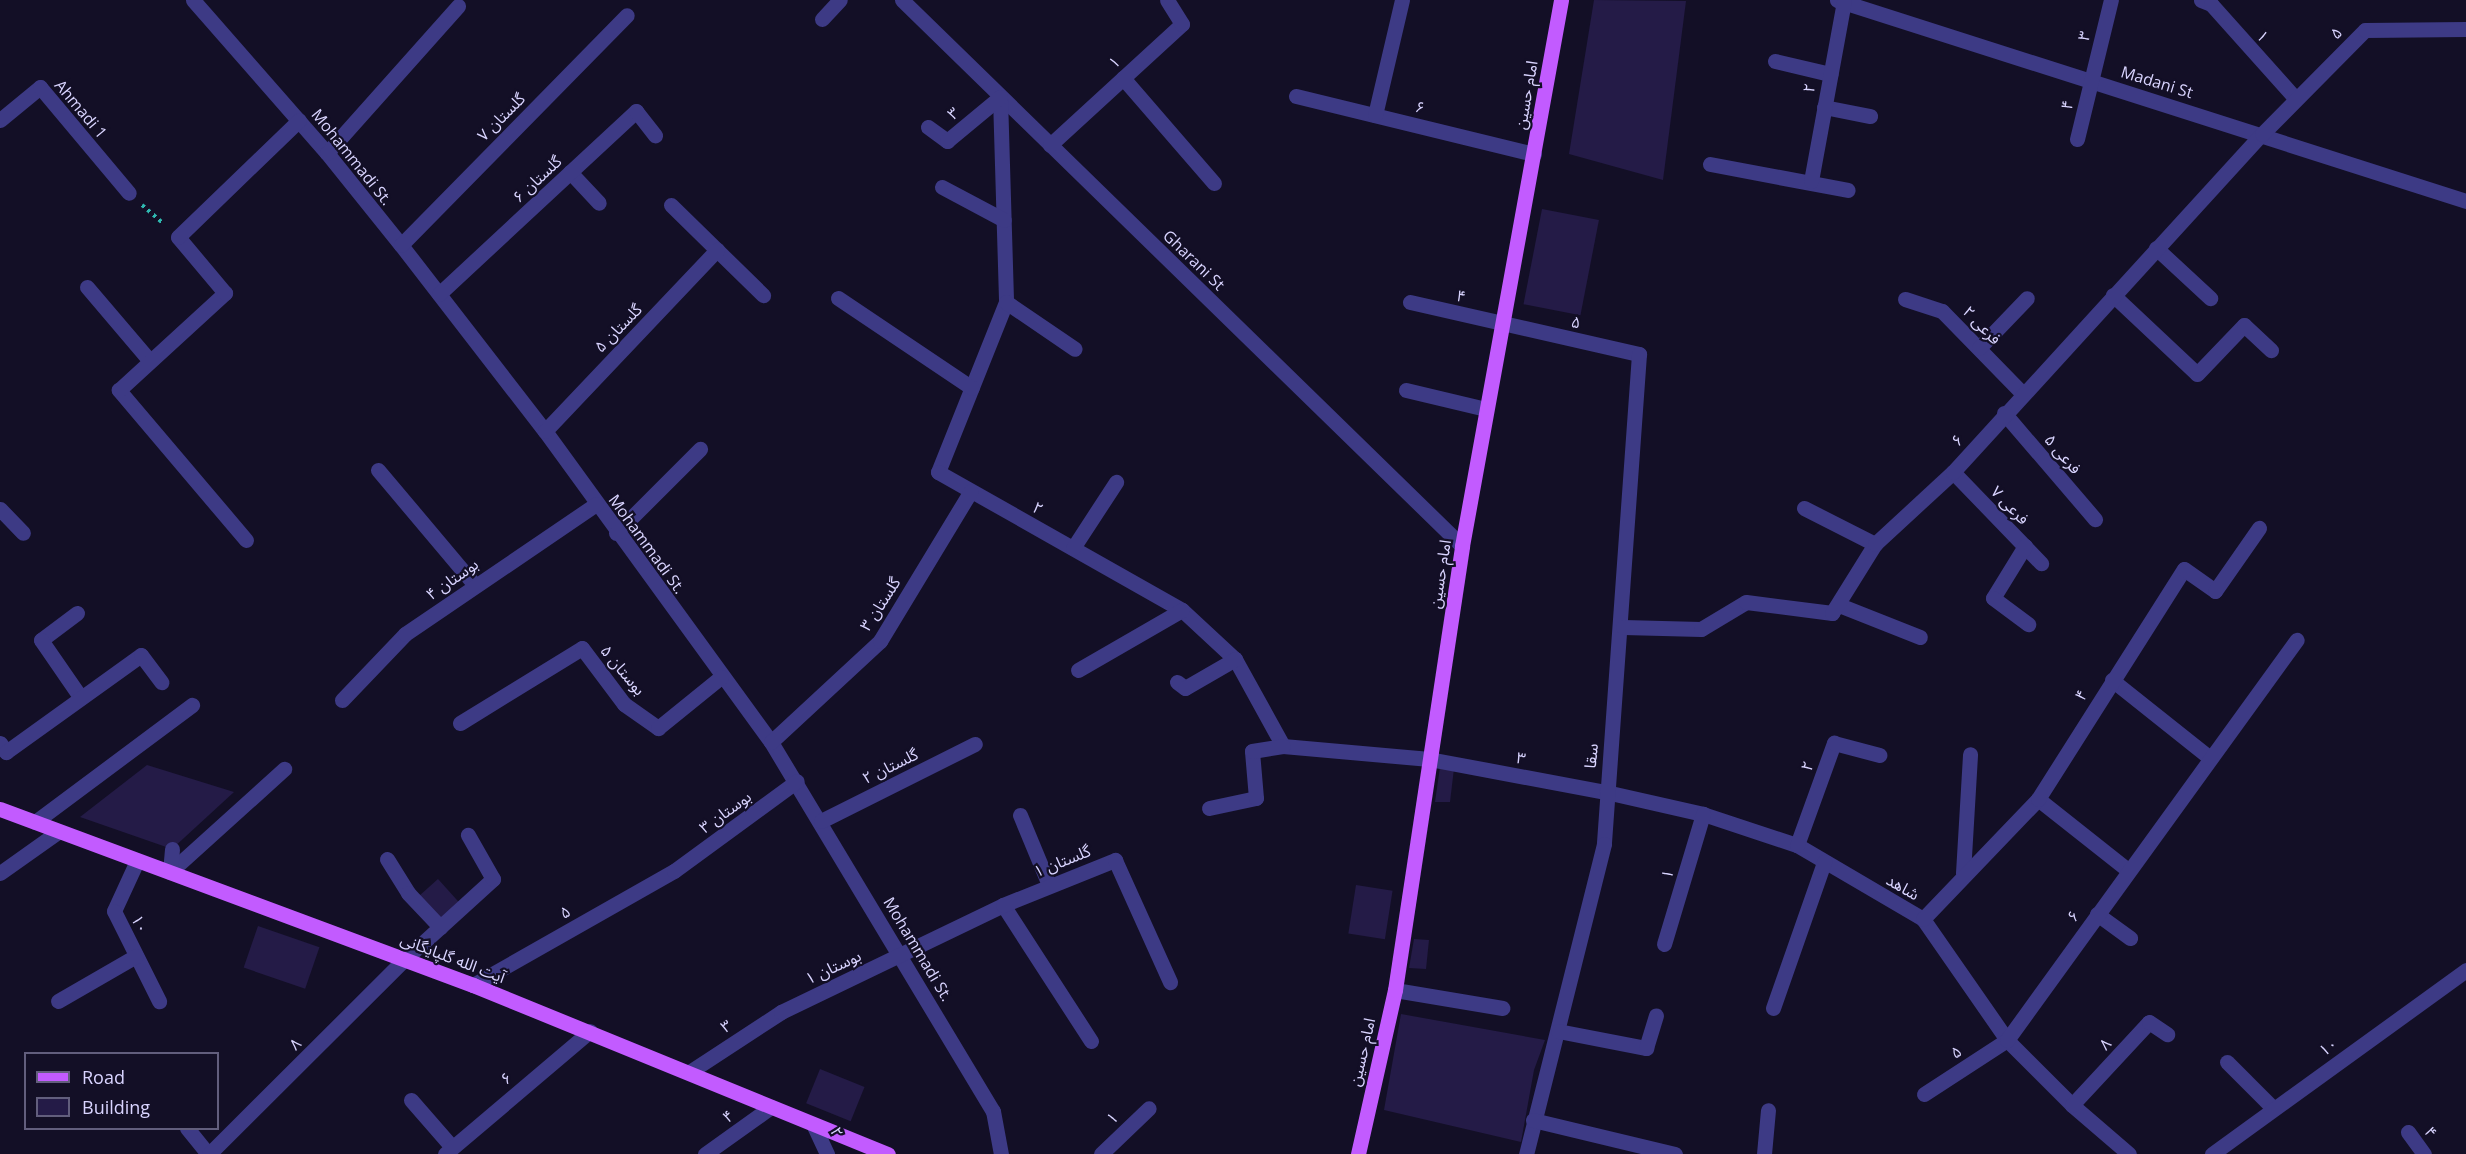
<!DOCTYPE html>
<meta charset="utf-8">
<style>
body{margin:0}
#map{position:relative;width:2466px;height:1154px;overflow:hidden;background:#130f26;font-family:"Open Sans","Noto Sans Arabic",sans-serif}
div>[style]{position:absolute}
.building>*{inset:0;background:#241b47;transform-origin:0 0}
.path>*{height:4px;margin-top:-2px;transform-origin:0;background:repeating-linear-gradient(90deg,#2fb8b0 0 3px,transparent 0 7.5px)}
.minor>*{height:15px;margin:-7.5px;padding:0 7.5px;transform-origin:7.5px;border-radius:7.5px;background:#3d3a85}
.major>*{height:15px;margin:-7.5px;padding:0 7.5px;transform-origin:7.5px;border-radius:7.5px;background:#c25bff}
span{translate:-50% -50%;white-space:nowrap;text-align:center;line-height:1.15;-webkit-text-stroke:4.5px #130f26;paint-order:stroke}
.street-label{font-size:16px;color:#d9d4ff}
.legend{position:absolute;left:24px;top:1052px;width:195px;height:78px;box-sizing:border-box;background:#130f26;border:2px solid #625e7d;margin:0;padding:8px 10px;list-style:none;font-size:18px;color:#d9d4ff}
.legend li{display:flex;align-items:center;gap:12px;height:30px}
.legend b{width:30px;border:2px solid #625e7d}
</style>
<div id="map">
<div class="building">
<div style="clip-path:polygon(1594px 0,1686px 1px,1663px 180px,1569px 154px)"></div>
<div style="left:1542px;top:209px;width:58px;height:97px;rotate:11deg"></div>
<div style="clip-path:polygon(1441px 760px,1455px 760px,1450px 802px,1435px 802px)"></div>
<div style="clip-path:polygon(147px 765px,234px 792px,172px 849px,80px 817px)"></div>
<div style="left:438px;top:879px;width:31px;height:27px;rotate:48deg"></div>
<div style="left:1356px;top:885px;width:37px;height:49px;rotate:9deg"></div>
<div style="left:258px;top:926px;width:65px;height:44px;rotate:19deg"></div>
<div style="clip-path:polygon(1414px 939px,1429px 940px,1426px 969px,1409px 968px)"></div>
<div style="clip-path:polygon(1401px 1014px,1545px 1040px,1534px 1070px,1521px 1142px,1384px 1110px)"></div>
<div style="left:820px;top:1069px;width:48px;height:37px;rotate:22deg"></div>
</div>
<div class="path">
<div style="left:142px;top:205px;width:29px;rotate:41deg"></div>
</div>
<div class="minor">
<div style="left:193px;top:0;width:203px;rotate:48.8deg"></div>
<div style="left:327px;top:153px;width:118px;rotate:51.2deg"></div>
<div style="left:401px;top:245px;width:235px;rotate:52.3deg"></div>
<div style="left:545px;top:431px;width:384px;rotate:54deg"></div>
<div style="left:771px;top:742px;width:431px;rotate:59deg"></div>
<div style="left:993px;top:1111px;width:44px;rotate:79.5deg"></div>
<div style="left:902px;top:0;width:782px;rotate:44.27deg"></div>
<div style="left:1837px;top:0;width:660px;rotate:17.72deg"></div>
<div style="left:2201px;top:0;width:11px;rotate:22deg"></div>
<div style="left:2211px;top:4px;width:127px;rotate:48.2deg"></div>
<div style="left:822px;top:19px;width:26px;rotate:-47deg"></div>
<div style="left:1775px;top:61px;width:57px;rotate:13.3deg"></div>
<div style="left:1123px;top:78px;width:139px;rotate:49.1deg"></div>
<div style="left:1296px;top:96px;width:245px;rotate:13.7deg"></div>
<div style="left:1000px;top:97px;width:205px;rotate:88.3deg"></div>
<div style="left:1006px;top:302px;width:183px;rotate:111.8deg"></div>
<div style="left:938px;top:472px;width:280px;rotate:29.5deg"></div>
<div style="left:1182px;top:610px;width:72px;rotate:42.8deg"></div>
<div style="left:1235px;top:659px;width:99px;rotate:61.1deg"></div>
<div style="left:1283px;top:746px;width:147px;rotate:5.1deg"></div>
<div style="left:1429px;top:759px;width:180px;rotate:10.6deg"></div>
<div style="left:1606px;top:792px;width:99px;rotate:12.8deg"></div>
<div style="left:1703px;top:814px;width:99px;rotate:18.3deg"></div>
<div style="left:1797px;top:845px;width:146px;rotate:30.4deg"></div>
<div style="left:1923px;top:919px;width:147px;rotate:55.2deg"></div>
<div style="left:2007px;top:1040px;width:92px;rotate:45deg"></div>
<div style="left:2072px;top:1105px;width:75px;rotate:40.7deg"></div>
<div style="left:1824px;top:107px;width:47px;rotate:11.1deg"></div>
<div style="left:1375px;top:115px;width:118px;rotate:-76.8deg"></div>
<div style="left:0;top:120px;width:52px;rotate:-39.5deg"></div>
<div style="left:40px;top:87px;width:138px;rotate:50deg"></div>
<div style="left:928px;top:127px;width:24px;rotate:36deg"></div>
<div style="left:947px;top:141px;width:69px;rotate:-39.7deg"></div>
<div style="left:2077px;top:139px;width:143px;rotate:-76.3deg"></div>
<div style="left:1050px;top:145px;width:179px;rotate:-42.5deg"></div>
<div style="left:1182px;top:24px;width:28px;rotate:-122deg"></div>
<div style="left:327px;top:153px;width:197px;rotate:-48.3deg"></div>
<div style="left:1710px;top:164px;width:140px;rotate:10.7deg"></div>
<div style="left:570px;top:172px;width:42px;rotate:46.9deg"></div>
<div style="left:1811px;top:181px;width:182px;rotate:-79.6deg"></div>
<div style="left:942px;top:187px;width:70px;rotate:28deg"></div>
<div style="left:671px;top:205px;width:129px;rotate:44.4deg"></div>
<div style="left:401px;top:245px;width:322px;rotate:-45.5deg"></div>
<div style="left:2156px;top:248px;width:74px;rotate:42.8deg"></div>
<div style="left:87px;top:287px;width:97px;rotate:49.6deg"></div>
<div style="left:439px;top:294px;width:269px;rotate:-42.9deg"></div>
<div style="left:636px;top:111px;width:31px;rotate:52deg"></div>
<div style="left:2113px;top:295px;width:115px;rotate:43.2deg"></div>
<div style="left:2197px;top:374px;width:68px;rotate:-46.2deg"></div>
<div style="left:2244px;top:325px;width:37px;rotate:43deg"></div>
<div style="left:838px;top:298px;width:161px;rotate:33.9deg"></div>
<div style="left:1905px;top:299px;width:39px;rotate:18deg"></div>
<div style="left:1942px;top:311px;width:115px;rotate:45.7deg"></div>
<div style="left:1006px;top:302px;width:83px;rotate:34.3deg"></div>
<div style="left:1410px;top:302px;width:235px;rotate:12.8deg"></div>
<div style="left:1639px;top:354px;width:491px;rotate:94.1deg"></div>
<div style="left:1604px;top:844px;width:320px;rotate:104.1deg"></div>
<div style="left:1979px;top:348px;width:69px;rotate:-46.2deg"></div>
<div style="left:1406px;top:390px;width:82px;rotate:13.4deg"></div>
<div style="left:2004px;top:413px;width:140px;rotate:49.4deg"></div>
<div style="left:545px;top:431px;width:250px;rotate:-46.5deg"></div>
<div style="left:378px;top:470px;width:150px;rotate:49.9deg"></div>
<div style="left:1953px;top:472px;width:127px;rotate:46deg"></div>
<div style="left:1804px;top:508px;width:80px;rotate:26.9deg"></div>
<div style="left:0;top:509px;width:33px;rotate:46deg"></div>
<div style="left:616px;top:533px;width:119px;rotate:-45deg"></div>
<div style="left:246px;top:540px;width:197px;rotate:-130.3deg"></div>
<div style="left:119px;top:390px;width:144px;rotate:-42.5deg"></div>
<div style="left:225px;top:293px;width:73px;rotate:-130deg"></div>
<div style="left:178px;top:237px;width:168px;rotate:-44deg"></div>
<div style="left:2025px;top:546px;width:61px;rotate:121.6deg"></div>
<div style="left:1993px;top:598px;width:44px;rotate:36.6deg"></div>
<div style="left:1073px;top:548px;width:79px;rotate:-56.9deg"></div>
<div style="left:1839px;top:605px;width:87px;rotate:21.6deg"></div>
<div style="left:77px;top:613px;width:45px;rotate:143.1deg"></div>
<div style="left:41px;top:640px;width:70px;rotate:55.4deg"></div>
<div style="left:1623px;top:627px;width:78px;rotate:1.5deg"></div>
<div style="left:1701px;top:629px;width:52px;rotate:-31deg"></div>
<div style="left:1746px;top:602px;width:87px;rotate:7.3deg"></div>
<div style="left:1832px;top:613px;width:81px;rotate:-58.1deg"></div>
<div style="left:1875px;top:544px;width:106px;rotate:-42.7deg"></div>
<div style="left:1953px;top:472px;width:458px;rotate:-47.6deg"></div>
<div style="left:2262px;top:134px;width:146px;rotate:-45.3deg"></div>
<div style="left:2365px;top:30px;width:101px;rotate:-0.6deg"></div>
<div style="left:1078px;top:670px;width:120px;rotate:-30deg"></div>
<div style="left:2112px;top:680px;width:125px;rotate:38.5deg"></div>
<div style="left:1177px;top:682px;width:10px;rotate:37deg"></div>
<div style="left:1185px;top:688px;width:58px;rotate:-30.1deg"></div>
<div style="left:342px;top:700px;width:91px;rotate:-46.3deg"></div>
<div style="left:405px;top:634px;width:231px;rotate:-34.2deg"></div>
<div style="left:460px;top:723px;width:143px;rotate:-31.6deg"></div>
<div style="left:582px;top:648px;width:70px;rotate:53.1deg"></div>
<div style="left:624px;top:704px;width:42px;rotate:35.2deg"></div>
<div style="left:658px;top:728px;width:81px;rotate:-39deg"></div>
<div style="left:771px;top:742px;width:149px;rotate:-42.8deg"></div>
<div style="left:880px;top:641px;width:175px;rotate:-58.8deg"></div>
<div style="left:0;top:743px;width:11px;rotate:56deg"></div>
<div style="left:6px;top:752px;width:166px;rotate:-35.7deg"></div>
<div style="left:141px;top:655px;width:34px;rotate:53deg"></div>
<div style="left:2038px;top:799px;width:115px;rotate:38.3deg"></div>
<div style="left:1209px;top:808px;width:48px;rotate:-12deg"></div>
<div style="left:1256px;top:798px;width:47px;rotate:-94.9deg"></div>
<div style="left:1252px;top:751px;width:31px;rotate:-9deg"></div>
<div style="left:1020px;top:815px;width:76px;rotate:67.5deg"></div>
<div style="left:821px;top:821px;width:172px;rotate:-26.6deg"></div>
<div style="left:35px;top:822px;width:196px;rotate:-36.7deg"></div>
<div style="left:1797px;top:845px;width:109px;rotate:-70.1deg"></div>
<div style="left:1834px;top:743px;width:47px;rotate:14.9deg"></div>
<div style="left:387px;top:859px;width:40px;rotate:58deg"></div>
<div style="left:408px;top:893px;width:47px;rotate:46.7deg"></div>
<div style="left:137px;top:861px;width:55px;rotate:114.7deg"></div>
<div style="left:114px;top:911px;width:101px;rotate:63.4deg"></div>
<div style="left:170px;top:872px;width:154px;rotate:-42.1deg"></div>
<div style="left:170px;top:872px;width:23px;rotate:-85deg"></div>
<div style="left:0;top:873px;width:71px;rotate:-35.3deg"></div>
<div style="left:1963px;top:873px;width:119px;rotate:-86.6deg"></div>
<div style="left:1003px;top:905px;width:162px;rotate:57.1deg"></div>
<div style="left:2097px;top:914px;width:41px;rotate:36deg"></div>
<div style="left:1923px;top:919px;width:166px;rotate:-46.2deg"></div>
<div style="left:2038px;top:799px;width:272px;rotate:-57.6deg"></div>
<div style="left:2184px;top:569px;width:38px;rotate:35deg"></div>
<div style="left:2215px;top:591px;width:77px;rotate:-55.1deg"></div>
<div style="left:1664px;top:944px;width:136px;rotate:-73.3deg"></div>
<div style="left:473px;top:985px;width:231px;rotate:-29.6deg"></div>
<div style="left:674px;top:871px;width:152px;rotate:-36.2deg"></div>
<div style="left:1395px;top:990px;width:109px;rotate:9.5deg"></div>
<div style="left:58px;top:1001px;width:90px;rotate:-30deg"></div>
<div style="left:1773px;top:1008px;width:155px;rotate:-70.7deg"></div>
<div style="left:1558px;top:1031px;width:90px;rotate:10.9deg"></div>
<div style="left:1646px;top:1048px;width:34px;rotate:-73deg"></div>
<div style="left:2227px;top:1062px;width:65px;rotate:45deg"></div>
<div style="left:691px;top:1071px;width:108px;rotate:-33.2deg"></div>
<div style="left:781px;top:1012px;width:246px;rotate:-25.7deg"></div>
<div style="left:1003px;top:905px;width:121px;rotate:-21.9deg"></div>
<div style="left:1115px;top:860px;width:134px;rotate:65.7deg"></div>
<div style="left:1924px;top:1094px;width:99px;rotate:-33deg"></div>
<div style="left:2007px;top:1040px;width:494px;rotate:-54.1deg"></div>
<div style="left:411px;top:1100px;width:62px;rotate:48.9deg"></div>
<div style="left:2072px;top:1105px;width:113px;rotate:-47.1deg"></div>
<div style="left:2149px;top:1022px;width:22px;rotate:34deg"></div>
<div style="left:1533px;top:1120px;width:146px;rotate:13.5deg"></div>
<div style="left:814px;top:1126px;width:31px;rotate:65deg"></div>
<div style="left:187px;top:1128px;width:33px;rotate:51deg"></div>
<div style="left:2408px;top:1132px;width:27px;rotate:54deg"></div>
<div style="left:209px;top:1154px;width:276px;rotate:-44.9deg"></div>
<div style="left:405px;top:959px;width:119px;rotate:-42.3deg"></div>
<div style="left:493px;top:879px;width:51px;rotate:-119.6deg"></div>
<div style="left:445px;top:1154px;width:190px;rotate:-40.3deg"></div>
<div style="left:705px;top:1154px;width:81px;rotate:-35.5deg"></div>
<div style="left:1101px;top:1154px;width:66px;rotate:-43.8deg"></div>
<div style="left:1764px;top:1154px;width:44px;rotate:-84.8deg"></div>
<div style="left:2212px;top:1154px;width:314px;rotate:-35.9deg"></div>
</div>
<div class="major">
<div style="left:0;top:809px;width:505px;rotate:20.41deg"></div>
<div style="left:473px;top:985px;width:448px;rotate:22.2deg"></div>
<div style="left:1358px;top:1154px;width:168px;rotate:-77.3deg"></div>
<div style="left:1395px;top:990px;width:449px;rotate:-81.4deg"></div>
<div style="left:1462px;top:546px;width:555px;rotate:-79.72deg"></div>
</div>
<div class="street-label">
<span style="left:2336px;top:33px;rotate:-45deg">۵</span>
<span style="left:2084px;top:36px;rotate:-76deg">۳</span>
<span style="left:2263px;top:36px;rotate:48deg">۱</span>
<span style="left:1114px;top:62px;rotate:-42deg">۱</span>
<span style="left:2157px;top:82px;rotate:17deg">Madani St</span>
<span style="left:1809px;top:88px;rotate:-79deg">۲</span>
<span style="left:1526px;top:95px;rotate:-80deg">امام حسین</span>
<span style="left:2067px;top:105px;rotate:-76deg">۴</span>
<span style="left:1420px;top:107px;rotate:14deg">۶</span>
<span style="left:81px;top:109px;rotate:50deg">Ahmadi 1</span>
<span style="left:953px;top:113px;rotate:-40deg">۳</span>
<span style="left:501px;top:117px;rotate:-45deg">گلستان ۷</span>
<span style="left:352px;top:157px;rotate:51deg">Mohammadi St.</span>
<span style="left:537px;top:179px;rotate:-43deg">گلستان ۶</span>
<span style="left:1194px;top:260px;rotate:44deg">Gharani St</span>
<span style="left:1461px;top:296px;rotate:14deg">۴</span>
<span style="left:1576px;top:322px;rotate:12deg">۵</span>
<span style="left:1982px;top:325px;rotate:46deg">فرعی ۲</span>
<span style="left:618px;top:328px;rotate:-46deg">گلستان ۵</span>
<span style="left:1957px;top:440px;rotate:-49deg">۶</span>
<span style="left:2063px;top:454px;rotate:49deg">فرعی ۵</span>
<span style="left:2010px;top:505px;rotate:46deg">فرعی ۷</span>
<span style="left:1038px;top:508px;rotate:29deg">۲</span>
<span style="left:647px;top:544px;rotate:54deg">Mohammadi St.</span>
<span style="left:1440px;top:574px;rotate:-81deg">امام حسین</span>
<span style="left:452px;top:579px;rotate:-35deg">بوستان ۴</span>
<span style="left:880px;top:604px;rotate:-57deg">گلستان ۳</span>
<span style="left:623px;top:670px;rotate:50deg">بوستان ۵</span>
<span style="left:2081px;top:695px;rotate:-58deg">۴</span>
<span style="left:1591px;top:756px;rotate:-84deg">سقا</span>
<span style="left:1521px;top:758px;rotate:11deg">۳</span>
<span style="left:890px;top:766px;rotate:-26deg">گلستان ۲</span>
<span style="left:1807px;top:766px;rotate:-70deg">۲</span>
<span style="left:725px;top:812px;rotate:-36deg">بوستان ۳</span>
<span style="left:1062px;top:861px;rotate:-22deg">گلستان ۱</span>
<span style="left:1667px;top:874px;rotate:-73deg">۱</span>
<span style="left:1903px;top:887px;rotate:30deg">شاهد</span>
<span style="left:565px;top:912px;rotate:-29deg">۵</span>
<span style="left:2073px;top:916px;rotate:-54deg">۶</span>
<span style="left:140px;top:924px;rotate:64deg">۱۰</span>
<span style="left:918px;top:949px;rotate:59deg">Mohammadi St.</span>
<span style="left:453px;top:958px;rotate:21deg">آیت الله گلپایگانی</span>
<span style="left:833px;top:967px;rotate:-25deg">بوستان ۱</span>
<span style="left:726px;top:1026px;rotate:-33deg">۳</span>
<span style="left:295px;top:1044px;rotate:-45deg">۸</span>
<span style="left:2105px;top:1044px;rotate:-47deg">۸</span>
<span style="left:2328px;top:1047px;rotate:-36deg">۱۰</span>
<span style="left:1362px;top:1052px;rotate:-77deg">امام حسین</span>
<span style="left:1956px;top:1052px;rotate:-33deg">۵</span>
<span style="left:506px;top:1078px;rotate:-40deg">۶</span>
<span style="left:728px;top:1116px;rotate:-35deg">۴</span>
<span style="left:1112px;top:1118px;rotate:-44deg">۱</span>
<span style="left:837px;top:1132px;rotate:64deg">۲</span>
<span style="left:2431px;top:1132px;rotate:54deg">۴</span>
</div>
<ul class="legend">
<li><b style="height:8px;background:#c25bff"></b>Road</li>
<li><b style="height:16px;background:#241b47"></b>Building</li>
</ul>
</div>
